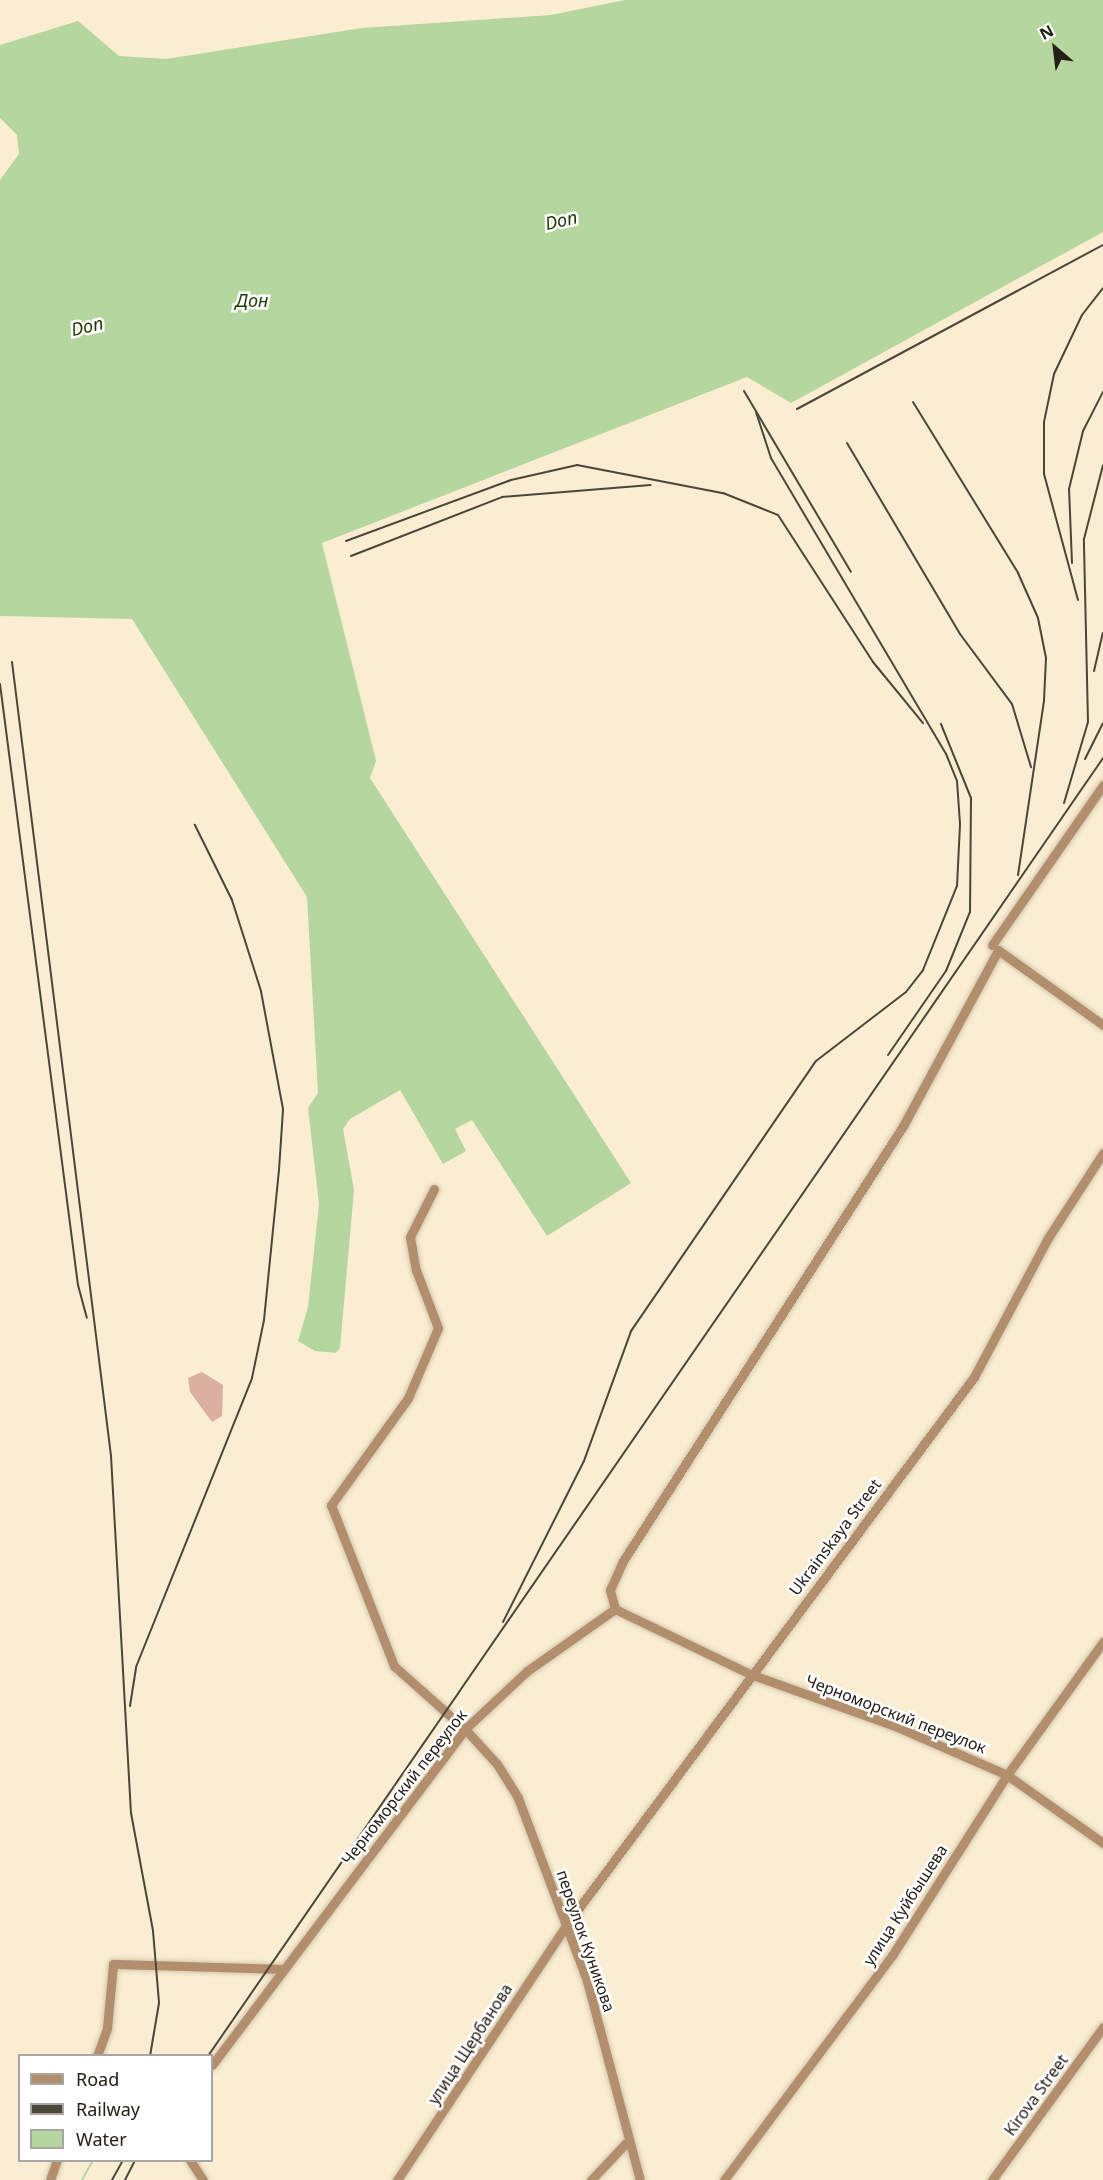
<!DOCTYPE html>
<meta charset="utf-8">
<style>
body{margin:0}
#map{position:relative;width:1103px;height:2180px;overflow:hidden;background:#faedd2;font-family:"Noto Sans",sans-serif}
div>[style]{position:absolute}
.green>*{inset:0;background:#dbb0a1}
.water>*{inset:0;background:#b5d69e}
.stream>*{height:2px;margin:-1px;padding:0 1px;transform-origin:1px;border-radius:1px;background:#b5d69e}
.roads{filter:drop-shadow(0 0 2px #d3c8b0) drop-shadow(0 0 2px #d3c8b0)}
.minor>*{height:9px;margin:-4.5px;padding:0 4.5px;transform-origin:4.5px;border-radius:4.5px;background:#b38e6c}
.rail>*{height:2px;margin:-1px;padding:0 1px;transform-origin:1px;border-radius:1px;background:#4c4639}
span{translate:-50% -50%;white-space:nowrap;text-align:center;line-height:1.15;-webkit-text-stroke:5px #fff;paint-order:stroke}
.street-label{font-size:16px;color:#242016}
.water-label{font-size:18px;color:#1d3a00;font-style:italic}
.legend{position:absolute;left:18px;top:2054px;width:195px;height:108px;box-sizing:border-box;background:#fff;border:2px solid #a7a6a2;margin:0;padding:8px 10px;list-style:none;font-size:18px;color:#242016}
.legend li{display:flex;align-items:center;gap:12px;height:30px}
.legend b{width:30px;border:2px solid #a7a6a2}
.north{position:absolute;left:1025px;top:18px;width:60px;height:60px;-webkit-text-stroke:4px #fff;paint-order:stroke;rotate:332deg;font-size:16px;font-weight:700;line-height:24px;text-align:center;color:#242016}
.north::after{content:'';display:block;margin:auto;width:21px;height:27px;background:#242016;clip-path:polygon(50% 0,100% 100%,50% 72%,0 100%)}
</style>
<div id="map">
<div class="green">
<div style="clip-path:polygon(202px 1372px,223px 1385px,222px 1416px,212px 1422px,190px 1392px,188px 1378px)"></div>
</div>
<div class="water">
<div style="clip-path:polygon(625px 0,1103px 0,1103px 232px,791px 403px,747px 377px,322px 543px,376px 761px,370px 778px,631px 1183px,547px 1236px,472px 1120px,455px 1129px,466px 1151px,443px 1164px,400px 1090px,350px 1119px,343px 1129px,354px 1190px,340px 1348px,336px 1353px,315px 1351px,298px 1341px,308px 1307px,319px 1204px,308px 1108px,318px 1093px,307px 897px,132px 619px,0 616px,0 180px,19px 154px,17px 135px,0 118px,0 45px,78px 21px,119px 56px,166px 59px,362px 28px,551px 15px)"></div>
</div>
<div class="stream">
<div style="left:82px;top:2180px;width:23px;rotate:-61deg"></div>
</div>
<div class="roads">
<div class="minor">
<div style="left:992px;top:945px;width:195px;rotate:-55.2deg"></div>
<div style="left:434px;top:1189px;width:54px;rotate:116.6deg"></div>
<div style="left:410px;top:1237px;width:34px;rotate:80deg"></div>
<div style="left:416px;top:1270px;width:62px;rotate:69.2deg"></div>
<div style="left:438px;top:1328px;width:76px;rotate:113.2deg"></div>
<div style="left:408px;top:1398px;width:132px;rotate:125.7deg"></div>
<div style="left:331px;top:1505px;width:173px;rotate:68.6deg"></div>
<div style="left:394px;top:1666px;width:95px;rotate:41.6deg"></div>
<div style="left:465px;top:1729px;width:47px;rotate:47.6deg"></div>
<div style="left:497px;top:1764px;width:40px;rotate:58deg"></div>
<div style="left:518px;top:1798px;width:196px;rotate:69.3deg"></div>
<div style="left:587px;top:1981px;width:206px;rotate:75.1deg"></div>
<div style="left:615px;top:1609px;width:20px;rotate:-105deg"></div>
<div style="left:610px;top:1590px;width:32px;rotate:-66deg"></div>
<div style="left:623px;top:1561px;width:517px;rotate:-57.23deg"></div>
<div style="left:903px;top:1126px;width:200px;rotate:-61.6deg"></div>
<div style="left:998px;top:950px;width:129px;rotate:35.5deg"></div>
<div style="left:615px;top:1609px;width:150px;rotate:25.7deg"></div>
<div style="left:750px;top:1674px;width:154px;rotate:19.7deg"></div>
<div style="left:895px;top:1726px;width:122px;rotate:23.6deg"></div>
<div style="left:1007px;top:1775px;width:118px;rotate:35.3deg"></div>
<div style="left:97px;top:2056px;width:30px;rotate:-70deg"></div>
<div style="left:107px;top:2028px;width:64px;rotate:-84.6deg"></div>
<div style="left:113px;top:1964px;width:167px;rotate:1.7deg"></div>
<div style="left:212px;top:2065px;width:421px;rotate:-53deg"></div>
<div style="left:465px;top:1729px;width:85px;rotate:-43.1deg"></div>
<div style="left:527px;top:1671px;width:108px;rotate:-35.2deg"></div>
<div style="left:190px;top:2160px;width:24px;rotate:57deg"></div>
<div style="left:50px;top:2180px;width:21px;rotate:-71deg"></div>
<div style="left:397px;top:2180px;width:307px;rotate:-56.4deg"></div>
<div style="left:567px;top:1924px;width:682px;rotate:-53.35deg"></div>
<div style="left:974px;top:1377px;width:157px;rotate:-62deg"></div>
<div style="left:1048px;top:1238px;width:101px;rotate:-57.1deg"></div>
<div style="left:591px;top:2180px;width:51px;rotate:-46.6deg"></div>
<div style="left:724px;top:2180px;width:282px;rotate:-53.2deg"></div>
<div style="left:893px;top:1954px;width:212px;rotate:-57.5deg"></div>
<div style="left:1007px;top:1775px;width:164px;rotate:-54.2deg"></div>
<div style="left:992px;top:2180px;width:189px;rotate:-54deg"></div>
</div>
</div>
<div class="rail">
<div style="left:744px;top:391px;width:210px;rotate:59.4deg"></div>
<div style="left:913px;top:402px;width:201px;rotate:58.4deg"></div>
<div style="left:1018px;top:573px;width:49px;rotate:66deg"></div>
<div style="left:1038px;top:618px;width:41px;rotate:78.7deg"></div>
<div style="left:1046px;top:658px;width:43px;rotate:92.7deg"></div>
<div style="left:1044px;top:701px;width:176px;rotate:98.5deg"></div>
<div style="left:797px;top:409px;width:347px;rotate:-28.2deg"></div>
<div style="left:847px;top:443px;width:222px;rotate:59.4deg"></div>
<div style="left:960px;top:634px;width:87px;rotate:53.4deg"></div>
<div style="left:1012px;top:704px;width:66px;rotate:73.2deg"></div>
<div style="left:346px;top:541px;width:176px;rotate:-20.3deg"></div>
<div style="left:511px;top:480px;width:68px;rotate:-12.8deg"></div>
<div style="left:577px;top:465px;width:149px;rotate:10.9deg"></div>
<div style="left:723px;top:493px;width:59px;rotate:21.8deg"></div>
<div style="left:778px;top:515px;width:175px;rotate:57.1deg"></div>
<div style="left:873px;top:662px;width:79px;rotate:50.7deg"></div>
<div style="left:351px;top:556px;width:162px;rotate:-21.3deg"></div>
<div style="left:502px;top:497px;width:149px;rotate:-4.6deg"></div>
<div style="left:1072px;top:563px;width:74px;rotate:-92.3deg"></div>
<div style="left:1069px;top:489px;width:60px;rotate:-76.4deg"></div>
<div style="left:1083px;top:431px;width:44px;rotate:-62.9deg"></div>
<div style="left:1078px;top:600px;width:131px;rotate:-105.1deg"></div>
<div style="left:1044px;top:474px;width:52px;rotate:-90deg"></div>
<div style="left:1044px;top:422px;width:49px;rotate:-78.2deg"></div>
<div style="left:1054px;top:374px;width:65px;rotate:-64.6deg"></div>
<div style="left:1082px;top:315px;width:34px;rotate:-52deg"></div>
<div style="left:12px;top:662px;width:800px;rotate:82.89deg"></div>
<div style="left:111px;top:1456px;width:358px;rotate:86.8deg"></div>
<div style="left:131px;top:1813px;width:120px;rotate:79.4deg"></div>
<div style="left:153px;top:1931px;width:72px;rotate:85.2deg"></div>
<div style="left:159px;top:2003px;width:54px;rotate:99.6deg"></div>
<div style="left:1094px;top:671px;width:39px;rotate:-77deg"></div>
<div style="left:0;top:684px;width:606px;rotate:82.61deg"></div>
<div style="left:78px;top:1285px;width:34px;rotate:75deg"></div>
<div style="left:1085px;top:759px;width:40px;rotate:-63.4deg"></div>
<div style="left:1064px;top:803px;width:84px;rotate:-73.5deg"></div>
<div style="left:1088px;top:722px;width:183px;rotate:-91.3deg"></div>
<div style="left:1084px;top:539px;width:76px;rotate:-75.6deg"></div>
<div style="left:888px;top:1055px;width:102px;rotate:-55.4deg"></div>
<div style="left:946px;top:971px;width:64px;rotate:-67.9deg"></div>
<div style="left:970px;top:912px;width:114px;rotate:-89.5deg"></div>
<div style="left:971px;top:798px;width:80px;rotate:-112.1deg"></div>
<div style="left:503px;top:1622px;width:180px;rotate:-63.3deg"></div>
<div style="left:584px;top:1461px;width:138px;rotate:-70.1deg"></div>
<div style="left:631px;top:1331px;width:327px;rotate:-55.6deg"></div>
<div style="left:816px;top:1061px;width:113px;rotate:-37.5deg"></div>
<div style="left:906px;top:992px;width:28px;rotate:-52deg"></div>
<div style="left:923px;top:970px;width:91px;rotate:-68deg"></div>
<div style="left:957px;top:886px;width:62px;rotate:-87.2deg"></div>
<div style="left:960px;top:824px;width:43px;rotate:-94deg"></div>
<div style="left:957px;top:781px;width:29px;rotate:-112deg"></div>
<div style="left:946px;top:754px;width:344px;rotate:-120.6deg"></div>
<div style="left:771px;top:458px;width:48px;rotate:-108.1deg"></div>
<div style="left:130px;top:1706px;width:39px;rotate:-81deg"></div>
<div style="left:136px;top:1667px;width:311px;rotate:-68.1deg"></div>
<div style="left:252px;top:1378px;width:59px;rotate:-78.3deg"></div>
<div style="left:264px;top:1320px;width:151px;rotate:-84.3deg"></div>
<div style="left:279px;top:1170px;width:61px;rotate:-86.2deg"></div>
<div style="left:283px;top:1109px;width:120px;rotate:-100.6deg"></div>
<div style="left:261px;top:991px;width:96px;rotate:-107.7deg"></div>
<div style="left:232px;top:900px;width:84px;rotate:-116.3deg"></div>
<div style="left:208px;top:2056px;width:1577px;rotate:-55.41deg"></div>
<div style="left:112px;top:2180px;width:23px;rotate:-61deg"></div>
<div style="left:125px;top:2180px;width:22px;rotate:-63deg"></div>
</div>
<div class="street-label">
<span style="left:835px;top:1537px;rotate:-53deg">Ukrainskaya Street</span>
<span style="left:896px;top:1714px;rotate:21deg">Черноморский переулок</span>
<span style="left:404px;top:1787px;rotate:-52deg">Черноморский переулок</span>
<span style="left:905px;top:1905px;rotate:-57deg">улица Куйбышева</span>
<span style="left:586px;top:1941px;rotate:71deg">переулок Куникова</span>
<span style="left:470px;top:2044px;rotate:-57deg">улица Щербанова</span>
<span style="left:1036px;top:2095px;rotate:-54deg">Kirova Street</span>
</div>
<div class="water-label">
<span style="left:561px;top:220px;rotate:-13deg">Don</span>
<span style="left:252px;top:300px">Дон</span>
<span style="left:87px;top:326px;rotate:-13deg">Don</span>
</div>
<ul class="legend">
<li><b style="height:8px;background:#b38e6c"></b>Road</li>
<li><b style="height:8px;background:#4c4639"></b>Railway</li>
<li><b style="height:16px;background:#b5d69e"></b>Water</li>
</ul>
<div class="north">N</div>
</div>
